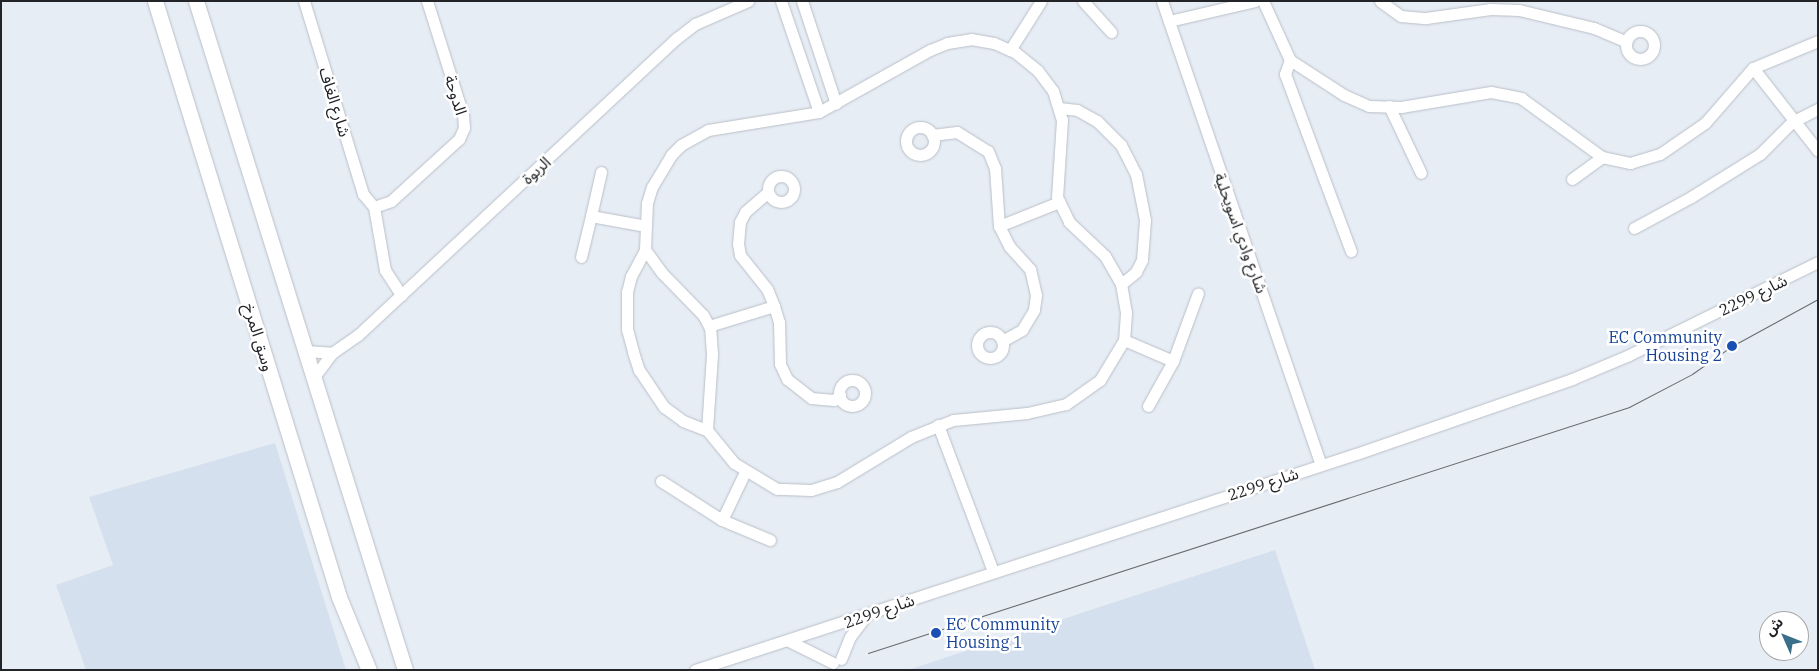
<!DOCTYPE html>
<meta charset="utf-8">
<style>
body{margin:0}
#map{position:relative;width:1819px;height:671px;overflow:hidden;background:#e7edf5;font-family:"IBM Plex Serif","Noto Sans Arabic",serif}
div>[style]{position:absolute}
.built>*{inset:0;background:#d5e0ee}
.roads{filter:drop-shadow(0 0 1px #b9bfc6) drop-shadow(0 0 1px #b9bfc6)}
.street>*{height:11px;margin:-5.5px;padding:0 5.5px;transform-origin:5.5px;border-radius:5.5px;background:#fff}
.street>.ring{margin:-5.5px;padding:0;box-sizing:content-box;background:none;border:11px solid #fff;border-radius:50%}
.secondary>*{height:15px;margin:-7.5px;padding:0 7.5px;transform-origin:7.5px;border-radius:7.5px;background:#fff}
.tram>*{height:1px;margin:-0.5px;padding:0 0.5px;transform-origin:0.5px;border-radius:0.5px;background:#686c70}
.dots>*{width:14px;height:14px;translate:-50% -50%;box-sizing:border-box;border:2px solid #fff;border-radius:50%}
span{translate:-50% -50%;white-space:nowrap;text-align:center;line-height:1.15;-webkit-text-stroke:5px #fff;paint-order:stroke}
.street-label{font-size:16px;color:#222427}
.transit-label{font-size:16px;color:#164399}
.right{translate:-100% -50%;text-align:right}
.left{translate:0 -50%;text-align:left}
.frame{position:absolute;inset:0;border:2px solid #222427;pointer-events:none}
.north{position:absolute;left:1759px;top:611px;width:50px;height:50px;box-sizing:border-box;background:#fff;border:1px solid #a7a7a9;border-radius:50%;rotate:314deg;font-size:14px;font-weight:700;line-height:20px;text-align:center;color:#222427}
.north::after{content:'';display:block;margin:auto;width:18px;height:22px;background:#396f8a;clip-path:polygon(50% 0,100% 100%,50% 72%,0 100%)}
</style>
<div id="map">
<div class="built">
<div style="clip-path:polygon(275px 443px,346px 670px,86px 670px,56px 585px,113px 565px,89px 497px)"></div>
<div style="clip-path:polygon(1275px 550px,1315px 670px,908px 670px,1127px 598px)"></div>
</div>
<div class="roads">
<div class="street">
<div style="left:304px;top:1px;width:202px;rotate:73deg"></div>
<div style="left:363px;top:194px;width:17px;rotate:50deg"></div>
<div style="left:374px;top:207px;width:18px;rotate:-19deg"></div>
<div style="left:391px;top:201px;width:92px;rotate:-42.4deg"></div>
<div style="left:459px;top:139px;width:12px;rotate:-66deg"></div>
<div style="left:464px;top:128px;width:13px;rotate:-94deg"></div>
<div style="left:463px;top:115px;width:120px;rotate:-107.5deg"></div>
<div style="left:781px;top:1px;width:117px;rotate:71.1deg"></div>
<div style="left:802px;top:1px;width:108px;rotate:71.7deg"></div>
<div style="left:1083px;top:1px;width:42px;rotate:47.9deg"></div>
<div style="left:1162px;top:1px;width:490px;rotate:71.1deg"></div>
<div style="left:1263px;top:1px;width:65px;rotate:65.4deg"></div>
<div style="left:1290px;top:60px;width:64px;rotate:32.9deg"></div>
<div style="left:1344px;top:95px;width:27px;rotate:24deg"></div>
<div style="left:1369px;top:106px;width:32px;rotate:2deg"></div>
<div style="left:1401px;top:107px;width:91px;rotate:-9.5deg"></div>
<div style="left:1491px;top:92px;width:31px;rotate:11deg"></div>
<div style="left:1521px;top:98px;width:100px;rotate:36.1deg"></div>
<div style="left:1602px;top:157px;width:29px;rotate:12deg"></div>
<div style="left:1630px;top:163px;width:31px;rotate:-17deg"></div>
<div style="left:1660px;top:154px;width:55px;rotate:-34.6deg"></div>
<div style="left:1705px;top:123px;width:73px;rotate:-48.9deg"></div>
<div style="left:1753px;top:68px;width:70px;rotate:-22.6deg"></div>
<div style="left:1380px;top:1px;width:26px;rotate:36deg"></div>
<div style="left:1401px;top:16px;width:25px;rotate:5deg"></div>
<div style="left:1426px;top:18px;width:65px;rotate:-8deg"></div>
<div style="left:1490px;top:9px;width:29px;rotate:2deg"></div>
<div style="left:1519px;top:10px;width:77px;rotate:13.5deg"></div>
<div style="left:1594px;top:28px;width:34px;rotate:23deg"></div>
<div style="left:1169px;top:21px;width:88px;rotate:-13.1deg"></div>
<div class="ring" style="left:1626px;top:31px;width:17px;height:17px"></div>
<div style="left:971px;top:39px;width:23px;rotate:10deg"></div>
<div style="left:994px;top:43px;width:24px;rotate:24deg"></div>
<div style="left:1016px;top:53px;width:28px;rotate:39deg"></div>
<div style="left:1038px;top:71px;width:25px;rotate:53deg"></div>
<div style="left:1053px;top:91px;width:30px;rotate:73deg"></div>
<div style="left:1062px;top:120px;width:77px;rotate:93.7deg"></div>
<div style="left:1057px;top:197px;width:28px;rotate:64deg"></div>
<div style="left:1069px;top:222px;width:50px;rotate:43.4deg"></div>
<div style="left:1105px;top:256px;width:32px;rotate:60deg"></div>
<div style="left:1121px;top:284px;width:29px;rotate:80deg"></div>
<div style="left:1126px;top:313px;width:27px;rotate:94deg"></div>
<div style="left:1124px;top:340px;width:47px;rotate:121deg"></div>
<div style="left:1100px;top:380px;width:42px;rotate:144.8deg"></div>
<div style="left:1066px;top:404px;width:40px;rotate:167deg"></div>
<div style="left:1027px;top:413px;width:74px;rotate:174.6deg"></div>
<div style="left:953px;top:420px;width:45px;rotate:158deg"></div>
<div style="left:911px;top:437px;width:87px;rotate:148.7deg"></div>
<div style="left:837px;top:482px;width:27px;rotate:163deg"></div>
<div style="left:811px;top:490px;width:34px;rotate:-178deg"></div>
<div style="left:777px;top:489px;width:50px;rotate:-148.8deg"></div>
<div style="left:734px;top:463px;width:43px;rotate:-129.3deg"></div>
<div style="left:707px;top:430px;width:76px;rotate:-86.2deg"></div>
<div style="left:712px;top:354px;width:26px;rotate:-94deg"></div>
<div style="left:710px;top:328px;width:15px;rotate:-118deg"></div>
<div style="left:703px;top:315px;width:59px;rotate:-134.3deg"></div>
<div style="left:662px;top:273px;width:29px;rotate:-126deg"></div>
<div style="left:645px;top:250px;width:47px;rotate:-87.6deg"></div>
<div style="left:647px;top:203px;width:17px;rotate:-73deg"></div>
<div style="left:652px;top:187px;width:37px;rotate:-59deg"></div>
<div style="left:671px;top:155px;width:14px;rotate:-45deg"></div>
<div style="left:681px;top:145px;width:31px;rotate:-29deg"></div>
<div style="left:708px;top:130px;width:112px;rotate:-9.2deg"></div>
<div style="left:819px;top:112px;width:127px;rotate:-29.2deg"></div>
<div style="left:930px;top:50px;width:18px;rotate:-22deg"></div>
<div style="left:947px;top:43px;width:24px;rotate:-9deg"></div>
<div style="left:1010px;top:50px;width:58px;rotate:-57.7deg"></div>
<div style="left:1290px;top:60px;width:15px;rotate:110deg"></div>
<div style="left:1285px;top:74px;width:189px;rotate:69.6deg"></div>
<div style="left:1753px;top:68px;width:105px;rotate:51.9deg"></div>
<div style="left:1389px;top:106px;width:74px;rotate:64.5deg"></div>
<div style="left:1059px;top:108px;width:18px;rotate:6deg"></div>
<div style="left:1077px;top:110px;width:23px;rotate:29deg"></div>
<div style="left:1097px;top:121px;width:34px;rotate:45deg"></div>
<div style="left:1121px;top:145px;width:33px;rotate:63deg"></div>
<div style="left:1136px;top:174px;width:47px;rotate:78.9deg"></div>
<div style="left:1145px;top:220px;width:40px;rotate:94.3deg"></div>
<div style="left:1142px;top:260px;width:13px;rotate:117deg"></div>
<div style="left:1136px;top:272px;width:19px;rotate:141deg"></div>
<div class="ring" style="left:906px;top:127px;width:17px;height:17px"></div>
<div style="left:932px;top:135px;width:25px;rotate:-7deg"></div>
<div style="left:957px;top:132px;width:36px;rotate:32deg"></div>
<div style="left:988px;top:151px;width:18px;rotate:68deg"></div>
<div style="left:995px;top:168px;width:58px;rotate:86.1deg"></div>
<div style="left:999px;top:226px;width:65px;rotate:-21.8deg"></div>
<div style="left:601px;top:172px;width:45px;rotate:102.8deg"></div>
<div style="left:591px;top:216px;width:56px;rotate:10.3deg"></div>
<div class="ring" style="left:768px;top:176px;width:15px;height:15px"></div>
<div style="left:1572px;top:179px;width:37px;rotate:-36deg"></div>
<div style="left:374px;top:207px;width:64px;rotate:80.1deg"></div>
<div style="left:385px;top:270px;width:30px;rotate:57deg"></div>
<div style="left:999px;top:226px;width:22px;rotate:63deg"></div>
<div style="left:1009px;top:246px;width:31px;rotate:48deg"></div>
<div style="left:1030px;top:269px;width:27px;rotate:77deg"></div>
<div style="left:1036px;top:295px;width:15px;rotate:98deg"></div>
<div style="left:1034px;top:310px;width:23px;rotate:121deg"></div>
<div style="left:1022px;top:330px;width:23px;rotate:151deg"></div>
<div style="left:1634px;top:228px;width:65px;rotate:-28.5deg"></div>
<div style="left:1691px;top:197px;width:81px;rotate:-31.9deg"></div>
<div style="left:1760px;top:154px;width:45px;rotate:-45deg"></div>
<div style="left:1792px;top:122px;width:29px;rotate:-27deg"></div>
<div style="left:645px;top:250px;width:30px;rotate:118deg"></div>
<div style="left:631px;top:276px;width:16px;rotate:104deg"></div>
<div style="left:627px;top:292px;width:37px;rotate:90deg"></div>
<div style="left:627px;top:329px;width:24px;rotate:75deg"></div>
<div style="left:633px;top:352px;width:19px;rotate:72deg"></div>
<div style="left:639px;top:370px;width:45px;rotate:56deg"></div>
<div style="left:664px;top:407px;width:24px;rotate:36deg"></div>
<div style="left:683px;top:421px;width:26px;rotate:21deg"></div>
<div style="left:581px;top:257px;width:42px;rotate:-76.3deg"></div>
<div style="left:774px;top:306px;width:17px;rotate:73deg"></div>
<div style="left:779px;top:322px;width:42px;rotate:88.6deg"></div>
<div style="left:780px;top:364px;width:17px;rotate:65deg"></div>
<div style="left:787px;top:379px;width:31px;rotate:38deg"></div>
<div style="left:811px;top:398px;width:23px;rotate:5deg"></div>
<div style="left:834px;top:400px;width:8px;rotate:-40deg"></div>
<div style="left:709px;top:326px;width:68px;rotate:-17.1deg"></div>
<div style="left:774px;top:306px;width:18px;rotate:-112deg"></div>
<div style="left:767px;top:289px;width:43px;rotate:-128.5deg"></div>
<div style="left:740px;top:255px;width:11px;rotate:-100deg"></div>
<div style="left:738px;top:244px;width:22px;rotate:-85deg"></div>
<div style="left:740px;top:222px;width:11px;rotate:-63deg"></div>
<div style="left:745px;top:212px;width:30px;rotate:-41deg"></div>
<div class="ring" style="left:977px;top:332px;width:15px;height:15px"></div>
<div style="left:1124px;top:340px;width:53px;rotate:23.2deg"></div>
<div style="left:1173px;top:361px;width:72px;rotate:-69.8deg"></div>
<div style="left:306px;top:351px;width:26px;rotate:4deg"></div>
<div style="left:314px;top:377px;width:30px;rotate:-53deg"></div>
<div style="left:332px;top:353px;width:32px;rotate:-35deg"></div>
<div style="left:358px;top:335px;width:436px;rotate:-43deg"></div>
<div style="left:677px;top:38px;width:23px;rotate:-38deg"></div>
<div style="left:695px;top:24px;width:58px;rotate:-23.5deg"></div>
<div class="ring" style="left:839px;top:380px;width:15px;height:15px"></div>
<div style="left:1148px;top:406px;width:51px;rotate:-60.9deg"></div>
<div style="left:938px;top:425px;width:156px;rotate:69.4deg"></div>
<div style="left:661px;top:481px;width:72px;rotate:32.6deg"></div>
<div style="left:722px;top:520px;width:53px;rotate:-64.4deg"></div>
<div style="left:722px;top:520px;width:52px;rotate:22.6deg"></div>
<div style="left:789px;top:641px;width:49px;rotate:26.6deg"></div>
<div style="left:841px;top:659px;width:24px;rotate:-68deg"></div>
<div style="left:850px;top:637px;width:25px;rotate:-53deg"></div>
<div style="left:695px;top:670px;width:695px;rotate:-18.1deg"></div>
<div style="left:1356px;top:454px;width:229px;rotate:-19.1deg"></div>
<div style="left:1572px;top:379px;width:62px;rotate:-22.8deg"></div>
<div style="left:1629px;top:355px;width:211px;rotate:-26.2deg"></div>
</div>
<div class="secondary">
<div style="left:155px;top:1px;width:624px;rotate:72.84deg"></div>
<div style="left:339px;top:597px;width:79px;rotate:67.7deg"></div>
<div style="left:196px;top:1px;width:701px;rotate:72.65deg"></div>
</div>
</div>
<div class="tram">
<div style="left:868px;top:653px;width:800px;rotate:-17.91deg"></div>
<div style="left:1629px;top:407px;width:71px;rotate:-27.6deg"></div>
<div style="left:1692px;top:374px;width:49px;rotate:-35deg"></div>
<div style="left:1732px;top:346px;width:98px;rotate:-28.7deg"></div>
</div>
<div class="dots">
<div style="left:1732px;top:346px;background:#1a4fb4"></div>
<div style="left:936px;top:633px;background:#1a4fb4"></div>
</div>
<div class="street-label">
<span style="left:456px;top:95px;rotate:73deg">الدوحة</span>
<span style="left:335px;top:102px;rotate:73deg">شارع الغاف</span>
<span style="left:536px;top:170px;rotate:-43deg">الربوة</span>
<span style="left:1241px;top:233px;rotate:70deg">شارع وادي اسويحلية</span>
<span style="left:1753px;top:295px;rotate:-26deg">شارع 2299</span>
<span style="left:259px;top:337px;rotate:73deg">وسق المرخ</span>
<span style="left:1263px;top:484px;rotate:-18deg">شارع 2299</span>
<span style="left:879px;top:611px;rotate:-19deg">شارع 2299</span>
</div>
<div class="transit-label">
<span class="right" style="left:1722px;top:346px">EC Community<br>Housing 2</span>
<span class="left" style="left:946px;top:633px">EC Community<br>Housing 1</span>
</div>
<div class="frame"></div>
<div class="north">ش</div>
</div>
